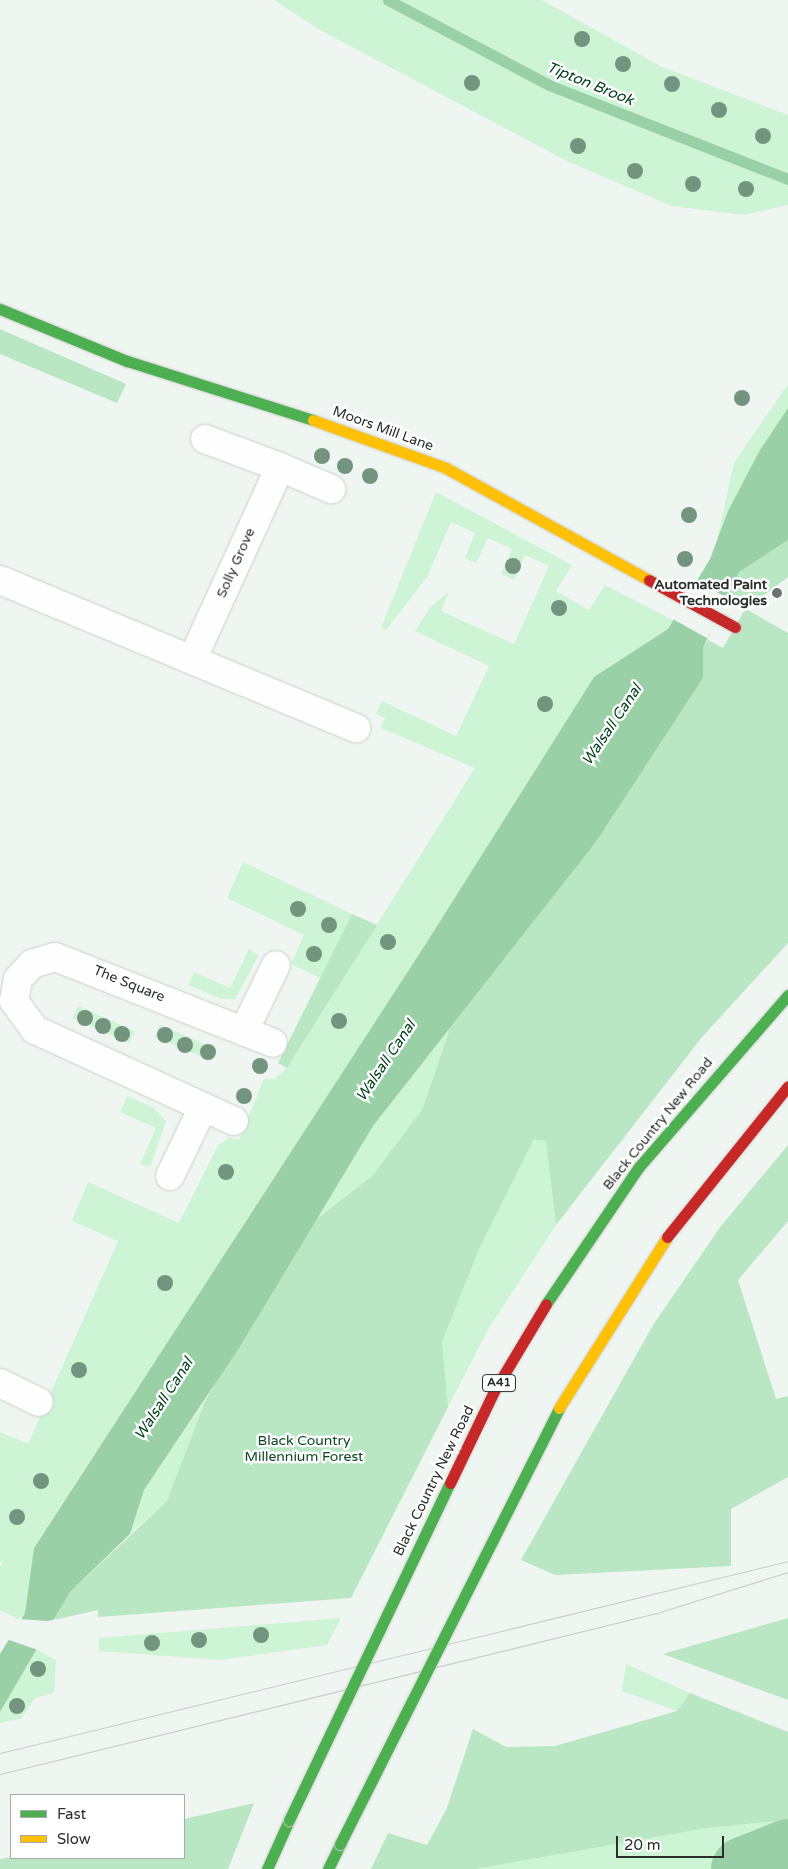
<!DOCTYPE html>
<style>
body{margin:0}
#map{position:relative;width:788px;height:1869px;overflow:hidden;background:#eff5f0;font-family:"Varela Round",sans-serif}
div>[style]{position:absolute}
.green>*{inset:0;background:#cdf4d5;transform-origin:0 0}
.forest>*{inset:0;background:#b9e6c3}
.water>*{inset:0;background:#99d0a6}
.pier>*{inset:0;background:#eff5f0;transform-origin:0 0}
.stream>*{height:11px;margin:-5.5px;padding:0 5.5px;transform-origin:5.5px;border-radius:5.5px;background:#99d0a6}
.river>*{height:65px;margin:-32.5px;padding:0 32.5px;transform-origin:32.5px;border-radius:32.5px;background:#99d0a6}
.roads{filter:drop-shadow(0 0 1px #ccd0cc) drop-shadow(0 0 1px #ccd0cc)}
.street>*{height:28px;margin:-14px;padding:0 14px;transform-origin:14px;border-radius:14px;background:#fdfefd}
.fast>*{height:11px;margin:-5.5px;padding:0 5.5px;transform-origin:5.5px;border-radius:5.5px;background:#4caf50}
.slow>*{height:11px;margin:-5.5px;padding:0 5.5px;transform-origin:5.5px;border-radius:5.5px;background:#ffc107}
.jam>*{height:11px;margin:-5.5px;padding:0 5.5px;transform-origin:5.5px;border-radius:5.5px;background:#c62828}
.tram>*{height:1px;margin:-0.5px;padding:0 0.5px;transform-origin:0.5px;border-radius:0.5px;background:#cacbca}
.bridges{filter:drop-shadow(0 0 1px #cfd1cf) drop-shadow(0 0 1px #cfd1cf)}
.fast-bridge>*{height:11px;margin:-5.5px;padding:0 5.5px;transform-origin:5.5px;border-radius:5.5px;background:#4caf50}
.slow-bridge>*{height:11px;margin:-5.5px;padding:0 5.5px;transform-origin:5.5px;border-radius:5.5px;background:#ffc107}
.jam-bridge>*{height:11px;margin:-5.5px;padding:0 5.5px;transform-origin:5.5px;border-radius:5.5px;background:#c62828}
.trees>*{width:16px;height:16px;margin:-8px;border-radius:50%;background:#73957f}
.dots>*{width:14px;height:14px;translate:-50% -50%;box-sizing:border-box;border:2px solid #fff;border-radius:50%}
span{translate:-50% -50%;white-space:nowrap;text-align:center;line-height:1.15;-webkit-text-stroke:5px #fff;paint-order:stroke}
.shield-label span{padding:1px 4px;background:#fff;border:1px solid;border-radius:4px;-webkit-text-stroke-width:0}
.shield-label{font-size:12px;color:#292e2a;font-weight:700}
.street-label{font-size:14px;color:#292e2a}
.poi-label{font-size:14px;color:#292e2a;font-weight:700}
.right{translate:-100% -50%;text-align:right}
.park-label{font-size:14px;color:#0d4722}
.water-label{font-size:15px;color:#04411c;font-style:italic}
.legend{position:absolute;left:10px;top:1794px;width:175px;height:65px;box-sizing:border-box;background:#fff;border:1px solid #a9abaa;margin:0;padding:6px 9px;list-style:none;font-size:15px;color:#292e2a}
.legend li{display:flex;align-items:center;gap:10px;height:25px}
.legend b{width:25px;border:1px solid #a9abaa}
.scale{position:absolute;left:616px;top:1836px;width:108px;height:22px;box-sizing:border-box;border:2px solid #292e2a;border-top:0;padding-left:6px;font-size:15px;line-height:18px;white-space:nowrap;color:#292e2a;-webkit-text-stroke:4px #fff;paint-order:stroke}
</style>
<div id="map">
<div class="green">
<div style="clip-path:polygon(274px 0,542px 0,662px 67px,788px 115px,788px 205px,744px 215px,672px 206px,567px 161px,320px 30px)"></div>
<div style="clip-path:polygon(788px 384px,788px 408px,760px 450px,717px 541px,734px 463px)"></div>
<div style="clip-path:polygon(436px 492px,572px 565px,556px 591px,589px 610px,605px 585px,673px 620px,668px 629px,594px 677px,425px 945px,34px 1547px,25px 1613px,18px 1619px,0 1610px,0 1566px,4px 1561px,0 1562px,0 1432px,28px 1444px,118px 1241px,72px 1221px,88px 1182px,179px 1223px,218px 1145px,229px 1138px,239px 1140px,264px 1079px,274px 1079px,287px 1068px,475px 768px,381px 728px,385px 718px,376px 714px,382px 701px,456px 736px,489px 666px,415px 631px,429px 609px,449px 591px,441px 611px,514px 644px,549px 566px,525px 555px,514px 580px,501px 574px,512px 549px,488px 538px,476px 563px,465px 558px,475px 533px,451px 522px,427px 577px,386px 630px,381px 628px)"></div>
<div style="clip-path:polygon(243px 862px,352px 914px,322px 979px,291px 964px,304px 935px,227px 898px)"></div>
<div style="clip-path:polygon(249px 949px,259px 955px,235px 999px,221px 999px,189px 985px,194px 972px,230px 988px)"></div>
<div style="left:78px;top:1006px;width:62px;height:13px;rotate:24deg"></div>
<div style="left:160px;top:1025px;width:61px;height:13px;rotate:23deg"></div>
<div style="clip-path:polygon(450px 1028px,422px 1110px,372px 1176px,313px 1222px,373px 1126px)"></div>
<div style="clip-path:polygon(127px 1096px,154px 1108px,166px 1121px,150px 1167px,140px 1164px,156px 1128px,120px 1112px)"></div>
<div style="clip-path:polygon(534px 1139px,546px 1140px,556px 1225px,489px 1328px,448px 1407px,442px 1342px,479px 1249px)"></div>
<div style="clip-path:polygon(206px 1399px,167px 1501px,130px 1534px,144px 1490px)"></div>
<div style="clip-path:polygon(341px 1618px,327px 1645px,220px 1660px,99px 1651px,99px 1638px)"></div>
<div style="clip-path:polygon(36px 1649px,56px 1660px,54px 1693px,35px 1698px,21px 1719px,0 1723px,0 1712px)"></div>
<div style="clip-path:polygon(626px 1664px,690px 1693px,677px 1711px,622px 1691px)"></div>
<div style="clip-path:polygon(788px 1820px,788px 1869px,476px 1869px,707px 1828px)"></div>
</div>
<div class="forest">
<div style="clip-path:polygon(0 329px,126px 384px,117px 403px,0 354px)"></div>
<div style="clip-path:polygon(788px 540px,788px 577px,746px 609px,788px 633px,788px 943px,702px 1037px,556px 1225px,546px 1141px,534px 1139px,479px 1249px,442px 1342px,448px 1407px,351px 1598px,98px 1617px,98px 1610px,54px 1620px,70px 1592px,167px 1501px,206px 1399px,313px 1222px,372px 1176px,422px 1110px,450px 1028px,596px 842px,703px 678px,703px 648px,708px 640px,723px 648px,745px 609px,726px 598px,739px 572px)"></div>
<div style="clip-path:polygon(352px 914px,377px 925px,287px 1068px,278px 1063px)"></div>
<div style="clip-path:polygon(788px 1145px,788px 1221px,738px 1280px,776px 1399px,788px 1396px,788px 1477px,731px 1509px,731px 1566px,555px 1575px,521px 1560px,653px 1325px,721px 1226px)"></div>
<div style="clip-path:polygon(788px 1618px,788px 1700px,663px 1654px)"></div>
<div style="clip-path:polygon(690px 1693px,788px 1732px,788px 1820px,707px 1828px,476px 1869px,371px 1869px,388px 1833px,427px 1845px,447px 1808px,473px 1729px,506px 1747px,555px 1746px,677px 1711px)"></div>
<div style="clip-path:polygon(254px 1803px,228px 1869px,0 1869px,0 1859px,11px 1857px,184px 1858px,184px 1819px)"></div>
</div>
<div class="water">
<div style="clip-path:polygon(788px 408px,788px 540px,739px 572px,703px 648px,703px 678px,596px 842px,373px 1126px,239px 1348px,144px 1490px,130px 1534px,70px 1592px,0 1712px,0 1654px,25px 1613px,34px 1548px,425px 945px,594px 677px,668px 629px,710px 559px,728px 511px,760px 450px)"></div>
</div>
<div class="pier">
<div style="left:695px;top:580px;width:39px;height:45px;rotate:29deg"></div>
<div style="clip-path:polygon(18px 1619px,48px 1621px,57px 1619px,38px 1650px,6px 1639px)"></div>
</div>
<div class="stream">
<div style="left:388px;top:0;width:182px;rotate:27.8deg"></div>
<div style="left:549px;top:85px;width:257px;rotate:21.5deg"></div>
</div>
<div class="river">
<div style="left:743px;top:1869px;width:48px;rotate:-21.8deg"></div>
</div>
<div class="roads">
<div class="street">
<div style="left:205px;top:439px;width:80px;rotate:20.5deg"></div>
<div style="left:0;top:580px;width:386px;rotate:22.6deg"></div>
<div style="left:193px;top:658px;width:210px;rotate:-65.5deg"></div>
<div style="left:280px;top:467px;width:56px;rotate:23.3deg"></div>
<div style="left:244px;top:1031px;width:73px;rotate:-64.1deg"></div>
<div style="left:234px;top:1121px;width:219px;rotate:-155.4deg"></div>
<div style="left:35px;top:1030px;width:36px;rotate:-126deg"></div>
<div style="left:14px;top:1001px;width:22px;rotate:-80deg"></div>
<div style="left:18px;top:979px;width:21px;rotate:-47deg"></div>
<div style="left:32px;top:964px;width:24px;rotate:-17deg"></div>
<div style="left:55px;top:957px;width:234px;rotate:21.5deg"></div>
<div style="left:170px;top:1176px;width:76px;rotate:-64.4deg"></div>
<div style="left:0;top:1383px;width:43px;rotate:26deg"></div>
</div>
<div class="fast">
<div style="left:0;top:309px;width:137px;rotate:22.3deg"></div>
<div style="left:127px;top:361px;width:195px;rotate:17.6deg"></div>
<div style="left:267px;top:1869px;width:54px;rotate:-65.8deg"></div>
<div style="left:328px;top:1869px;width:28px;rotate:-64deg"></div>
</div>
<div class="slow">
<div style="left:313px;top:420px;width:141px;rotate:19.8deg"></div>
<div style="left:446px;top:468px;width:232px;rotate:28.9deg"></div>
</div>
<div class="jam">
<div style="left:649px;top:580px;width:98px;rotate:28.7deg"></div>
</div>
</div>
<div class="tram">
<div style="left:0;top:1753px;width:811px;rotate:-13.69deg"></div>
<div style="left:0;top:1774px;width:676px;rotate:-13.77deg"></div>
<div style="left:657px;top:1613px;width:137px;rotate:-17.4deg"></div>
</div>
<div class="bridges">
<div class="fast-bridge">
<div style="left:546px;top:1304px;width:164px;rotate:-55.9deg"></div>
<div style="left:638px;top:1168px;width:229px;rotate:-49.1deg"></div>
<div style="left:289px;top:1820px;width:373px;rotate:-64.5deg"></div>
<div style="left:340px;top:1844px;width:488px;rotate:-63.3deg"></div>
</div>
<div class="slow-bridge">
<div style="left:559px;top:1408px;width:202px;rotate:-57.7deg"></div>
</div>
<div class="jam-bridge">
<div style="left:667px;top:1237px;width:193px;rotate:-51.3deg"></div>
<div style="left:450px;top:1483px;width:102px;rotate:-64.4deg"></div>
<div style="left:494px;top:1391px;width:101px;rotate:-59.1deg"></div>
</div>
</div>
<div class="trees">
<div style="left:582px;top:39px"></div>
<div style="left:623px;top:64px"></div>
<div style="left:472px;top:83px"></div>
<div style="left:672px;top:84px"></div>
<div style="left:719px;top:110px"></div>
<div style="left:763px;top:136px"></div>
<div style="left:578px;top:146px"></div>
<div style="left:635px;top:171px"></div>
<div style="left:693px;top:184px"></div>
<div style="left:746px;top:189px"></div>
<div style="left:742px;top:398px"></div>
<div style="left:322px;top:456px"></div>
<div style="left:345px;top:466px"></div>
<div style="left:370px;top:476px"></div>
<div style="left:689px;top:515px"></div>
<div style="left:685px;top:559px"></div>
<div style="left:513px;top:566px"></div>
<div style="left:559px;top:608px"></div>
<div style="left:545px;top:704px"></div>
<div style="left:298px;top:909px"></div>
<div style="left:329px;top:925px"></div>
<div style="left:388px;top:942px"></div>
<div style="left:314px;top:954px"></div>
<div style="left:85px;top:1018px"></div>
<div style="left:339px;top:1021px"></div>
<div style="left:103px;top:1026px"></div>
<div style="left:122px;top:1034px"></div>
<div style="left:165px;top:1035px"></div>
<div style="left:185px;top:1045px"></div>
<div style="left:208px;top:1052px"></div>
<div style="left:260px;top:1066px"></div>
<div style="left:244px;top:1096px"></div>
<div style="left:226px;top:1172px"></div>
<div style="left:165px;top:1283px"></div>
<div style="left:79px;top:1370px"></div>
<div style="left:41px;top:1481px"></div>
<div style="left:17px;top:1517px"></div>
<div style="left:261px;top:1635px"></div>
<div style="left:199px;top:1640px"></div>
<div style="left:152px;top:1643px"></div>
<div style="left:38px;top:1669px"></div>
<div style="left:17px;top:1706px"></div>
</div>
<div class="dots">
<div style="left:777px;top:593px;background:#6e746f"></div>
</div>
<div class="shield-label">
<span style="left:499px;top:1383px">A41</span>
</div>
<div class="street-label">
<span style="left:383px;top:429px;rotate:20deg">Moors Mill Lane</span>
<span style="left:236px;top:563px;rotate:-66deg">Solly Grove</span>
<span style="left:129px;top:984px;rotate:22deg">The Square</span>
<span style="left:658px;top:1124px;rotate:-51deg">Black Country New Road</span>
<span style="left:434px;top:1481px;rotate:-64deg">Black Country New Road</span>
</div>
<div class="poi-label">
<span class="right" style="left:767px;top:593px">Automated Paint<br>Technologies</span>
</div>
<div class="park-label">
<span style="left:304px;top:1449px">Black Country<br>Millennium Forest</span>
</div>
<div class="water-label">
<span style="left:590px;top:84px;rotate:22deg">Tipton Brook</span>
<span style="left:612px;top:725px;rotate:-56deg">Walsall Canal</span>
<span style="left:386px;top:1061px;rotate:-56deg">Walsall Canal</span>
<span style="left:164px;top:1399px;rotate:-57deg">Walsall Canal</span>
</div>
<ul class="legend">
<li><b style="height:6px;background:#4caf50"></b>Fast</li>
<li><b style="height:6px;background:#ffc107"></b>Slow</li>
</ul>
<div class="scale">20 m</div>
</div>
